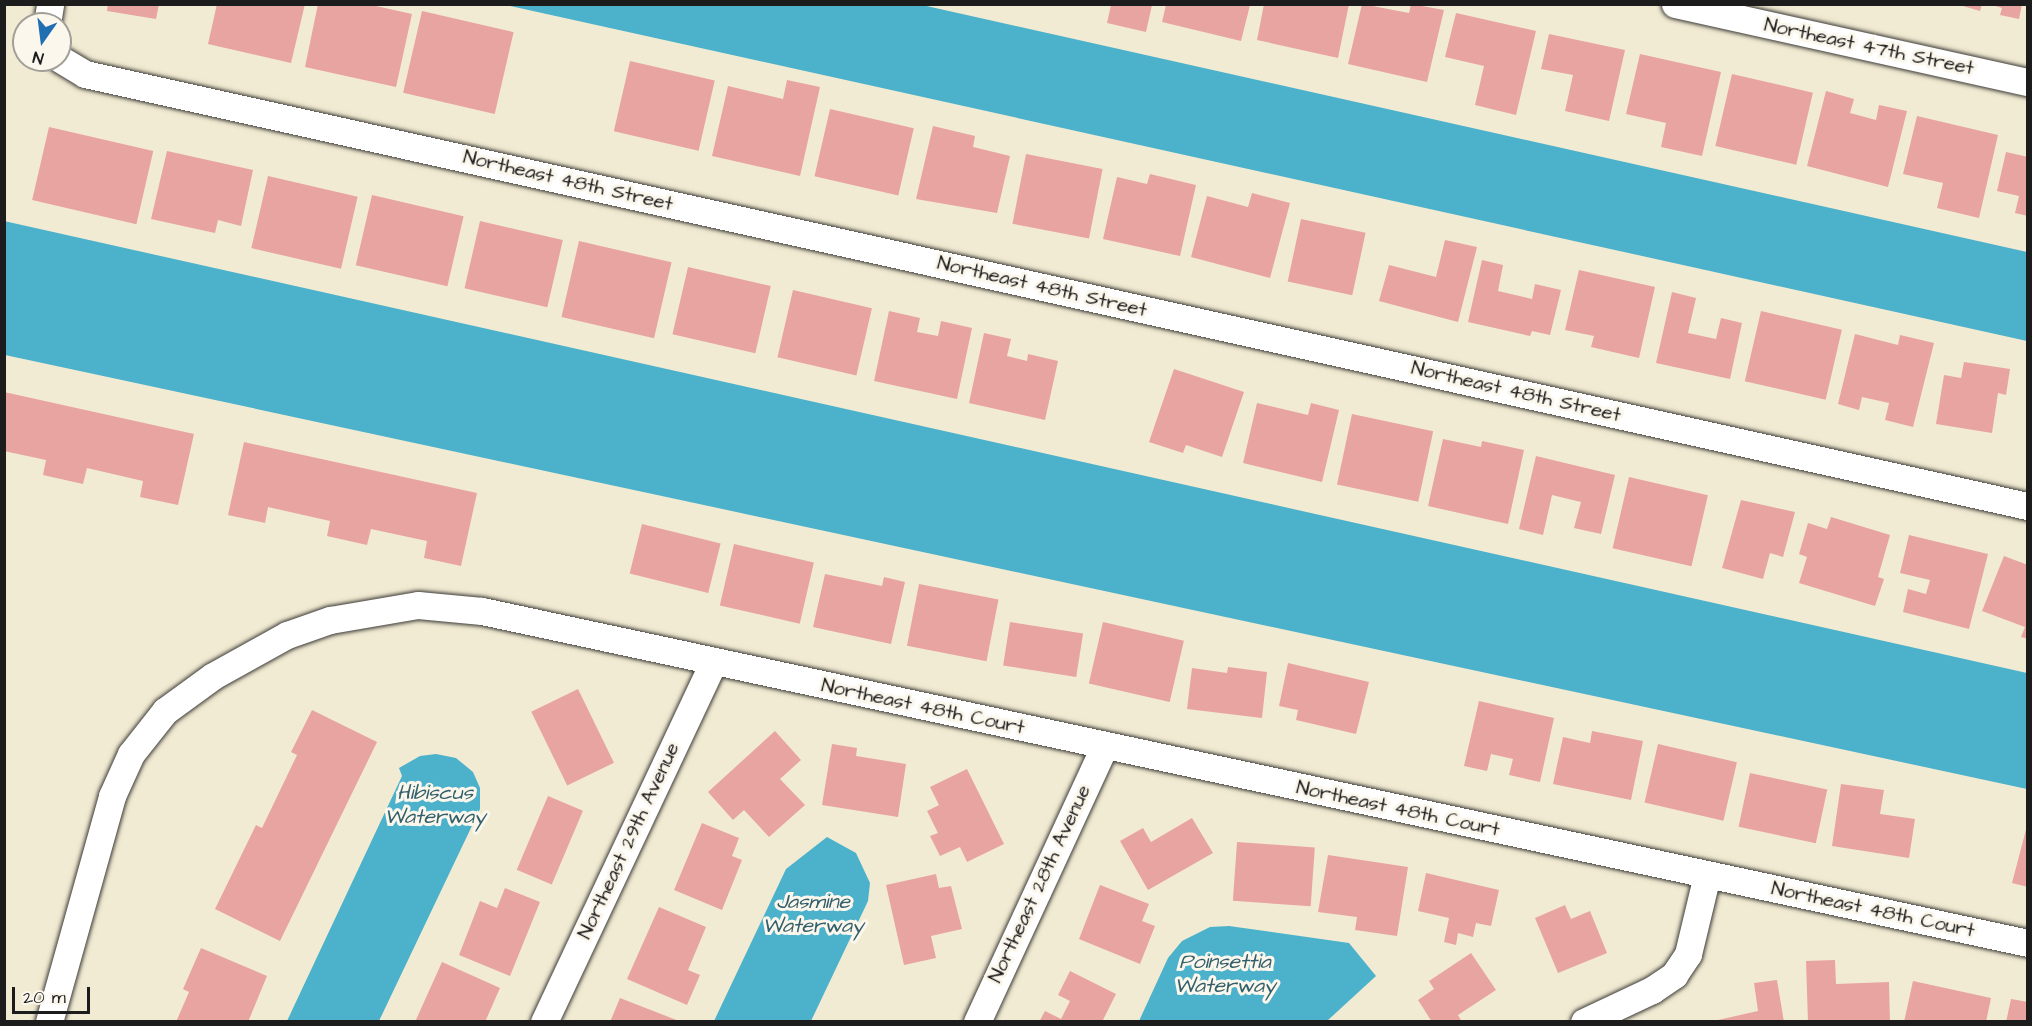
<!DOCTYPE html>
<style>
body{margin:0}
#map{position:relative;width:2032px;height:1026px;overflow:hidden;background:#f2ebd3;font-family:"Architects Daughter",sans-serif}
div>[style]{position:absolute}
.water>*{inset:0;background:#4cb1cb}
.building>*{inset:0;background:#e8a4a1;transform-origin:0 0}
.roads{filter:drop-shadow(0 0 2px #3c3b37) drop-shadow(0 0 2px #3c3b37)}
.street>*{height:27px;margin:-13.5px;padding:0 13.5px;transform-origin:13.5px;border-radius:13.5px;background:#fff}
span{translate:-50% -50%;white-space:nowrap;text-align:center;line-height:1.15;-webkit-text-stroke:6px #fbf7ec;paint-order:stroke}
.street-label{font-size:20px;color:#1c1c1c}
.water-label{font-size:21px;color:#325f6b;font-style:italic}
.frame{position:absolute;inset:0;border:6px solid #1c1c1c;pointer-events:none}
.north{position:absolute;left:12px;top:12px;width:60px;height:60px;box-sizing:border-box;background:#fbf7ec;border:2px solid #a29f99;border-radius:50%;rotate:194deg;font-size:16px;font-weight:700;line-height:24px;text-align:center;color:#1c1c1c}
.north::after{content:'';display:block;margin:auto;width:21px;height:27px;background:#1f6fb2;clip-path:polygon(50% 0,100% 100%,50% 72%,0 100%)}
.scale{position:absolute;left:12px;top:987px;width:78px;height:27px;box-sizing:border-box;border:3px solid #1c1c1c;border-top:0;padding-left:8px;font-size:18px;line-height:21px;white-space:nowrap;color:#1c1c1c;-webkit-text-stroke:4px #fbf7ec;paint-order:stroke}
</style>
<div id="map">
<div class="water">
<div style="clip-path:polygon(506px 5px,922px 5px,2027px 252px,2027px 341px)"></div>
<div style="clip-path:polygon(4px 221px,2027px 673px,2027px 789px,5px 355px)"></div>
<div style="clip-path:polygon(436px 754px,456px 758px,473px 772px,480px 788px,480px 809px,379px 1021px,287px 1021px,402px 776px,399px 768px,420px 756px)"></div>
<div style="clip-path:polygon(827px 837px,856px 853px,870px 883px,868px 901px,811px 1021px,714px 1021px,786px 869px)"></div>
<div style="clip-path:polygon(1229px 926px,1349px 943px,1376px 976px,1327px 1021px,1139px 1021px,1168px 958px,1182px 941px,1210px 927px)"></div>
</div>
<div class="building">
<div style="clip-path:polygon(108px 4px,159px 4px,156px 19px,107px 11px)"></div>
<div style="clip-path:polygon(217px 4px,305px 4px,291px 63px,208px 44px)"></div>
<div style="clip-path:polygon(318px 4px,367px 4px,412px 14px,396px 87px,305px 67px)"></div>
<div style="clip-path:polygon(1264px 4px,1349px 4px,1338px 58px,1257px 40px)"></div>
<div style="clip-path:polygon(1362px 4px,1409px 13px,1411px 4px,1444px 10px,1427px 82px,1348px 64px)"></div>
<div style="clip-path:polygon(1956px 4px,1982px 4px,1980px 11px)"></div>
<div style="clip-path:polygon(1989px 4px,2022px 4px,2019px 19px,2000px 15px,2002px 8px)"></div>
<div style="clip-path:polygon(1111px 5px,1152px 5px,1146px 32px,1107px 23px)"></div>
<div style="clip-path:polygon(1166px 5px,1250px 5px,1241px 41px,1162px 22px)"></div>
<div style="left:422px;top:11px;width:94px;height:84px;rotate:13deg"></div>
<div style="clip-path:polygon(1456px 13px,1536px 31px,1516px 115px,1475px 105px,1484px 66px,1445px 57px)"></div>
<div style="clip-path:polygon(1549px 34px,1625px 50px,1609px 121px,1565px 111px,1573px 75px,1541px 69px)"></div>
<div style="clip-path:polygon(1640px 54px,1721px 72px,1702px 156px,1661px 147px,1666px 123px,1626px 114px)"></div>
<div style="left:630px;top:61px;width:87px;height:72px;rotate:13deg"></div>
<div style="left:1732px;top:74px;width:83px;height:74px;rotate:13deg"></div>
<div style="clip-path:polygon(787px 80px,820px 87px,800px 176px,712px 156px,728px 86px,783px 99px)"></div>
<div style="clip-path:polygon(1826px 91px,1854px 99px,1850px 113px,1876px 120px,1879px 105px,1907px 111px,1888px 187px,1807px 166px)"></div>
<div style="left:830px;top:109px;width:86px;height:69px;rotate:13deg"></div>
<div style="clip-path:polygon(1917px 116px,1998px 135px,1979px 218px,1937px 208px,1943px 183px,1903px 174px)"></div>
<div style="clip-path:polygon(933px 126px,975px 136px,973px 147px,1010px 156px,997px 213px,916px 199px)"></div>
<div style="left:49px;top:127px;width:107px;height:75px;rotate:13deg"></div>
<div style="clip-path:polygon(167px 151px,253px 170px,241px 226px,218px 220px,215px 233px,151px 219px)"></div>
<div style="clip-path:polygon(2006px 152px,2028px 157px,2028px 216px,2015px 213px,2019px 196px,1997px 191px)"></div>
<div style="left:1026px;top:154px;width:78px;height:71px;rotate:11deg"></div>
<div style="clip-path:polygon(1150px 174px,1196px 185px,1180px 256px,1103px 239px,1117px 177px,1147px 184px)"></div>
<div style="left:268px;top:176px;width:92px;height:74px;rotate:13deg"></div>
<div style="clip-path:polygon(1252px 193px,1290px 203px,1270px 278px,1191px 257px,1207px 196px,1248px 207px)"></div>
<div style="left:372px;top:195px;width:94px;height:72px;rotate:13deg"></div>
<div style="left:1301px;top:219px;width:66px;height:64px;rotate:12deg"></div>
<div style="left:480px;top:221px;width:85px;height:69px;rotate:13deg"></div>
<div style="clip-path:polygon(1445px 240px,1477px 247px,1458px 322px,1379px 301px,1389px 265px,1436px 277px)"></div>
<div style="left:579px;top:241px;width:95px;height:78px;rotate:13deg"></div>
<div style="clip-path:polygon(1482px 260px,1503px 265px,1498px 291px,1532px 299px,1535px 284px,1561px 290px,1550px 335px,1532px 331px,1530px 336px,1468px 322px)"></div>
<div style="left:688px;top:267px;width:85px;height:69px;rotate:13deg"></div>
<div style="clip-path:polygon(1579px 270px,1655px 287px,1639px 358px,1591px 347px,1594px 336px,1565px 330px)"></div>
<div style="left:793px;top:290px;width:81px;height:69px;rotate:13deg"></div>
<div style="clip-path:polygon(1672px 292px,1696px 298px,1688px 333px,1716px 339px,1721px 318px,1742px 323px,1730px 379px,1656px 363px)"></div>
<div style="clip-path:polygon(889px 311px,920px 318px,917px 332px,938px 336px,941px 321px,972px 328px,957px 399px,874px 381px)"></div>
<div style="left:1761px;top:311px;width:83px;height:72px;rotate:13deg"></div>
<div style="clip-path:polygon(984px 333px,1011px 339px,1007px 356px,1027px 361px,1028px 354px,1058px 361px,1045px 420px,969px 403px)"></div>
<div style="clip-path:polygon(1855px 334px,1898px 345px,1900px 335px,1934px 343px,1913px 427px,1885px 420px,1889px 403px,1862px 397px,1859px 410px,1838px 404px)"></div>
<div style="clip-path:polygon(1964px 362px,2010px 369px,2006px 395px,1998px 393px,1992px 433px,1936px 424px,1944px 375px,1961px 378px)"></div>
<div style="clip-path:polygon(1174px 369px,1244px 392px,1222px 457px,1186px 445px,1183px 453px,1149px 442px)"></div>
<div style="clip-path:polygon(4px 392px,194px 434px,178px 505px,140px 497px,143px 481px,87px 468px,83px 484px,43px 475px,46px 460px,4px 451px)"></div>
<div style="clip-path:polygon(1257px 403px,1308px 415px,1311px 403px,1339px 410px,1322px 482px,1243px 463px)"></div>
<div style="left:1352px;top:414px;width:83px;height:72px;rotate:12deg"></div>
<div style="clip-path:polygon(1443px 439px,1481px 447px,1482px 441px,1524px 450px,1508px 524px,1428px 506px)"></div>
<div style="clip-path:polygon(244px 442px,477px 493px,461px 566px,424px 558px,427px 541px,371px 529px,367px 545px,327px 536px,330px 521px,268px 507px,265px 523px,228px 515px)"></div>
<div style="clip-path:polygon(1536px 456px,1615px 475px,1601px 534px,1574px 528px,1581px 502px,1552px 495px,1543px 535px,1519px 529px)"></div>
<div style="left:1629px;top:477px;width:81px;height:73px;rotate:13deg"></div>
<div style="clip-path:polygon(1741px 500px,1795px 512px,1783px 557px,1770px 553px,1763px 579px,1722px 568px)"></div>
<div style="clip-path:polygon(1831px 517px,1890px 535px,1878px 577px,1884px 579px,1875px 606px,1799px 583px,1807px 557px,1799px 554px,1808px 523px,1827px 529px)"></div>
<div style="left:642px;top:524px;width:81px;height:51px;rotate:14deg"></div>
<div style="clip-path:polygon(1909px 535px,1988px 554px,1969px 629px,1903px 612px,1908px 589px,1926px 594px,1930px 580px,1900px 573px)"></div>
<div style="left:734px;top:544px;width:82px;height:63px;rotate:13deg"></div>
<div style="clip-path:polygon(2004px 556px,2028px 565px,2028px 639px,2021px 637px,2025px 627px,1982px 611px)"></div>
<div style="clip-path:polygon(825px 574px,882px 586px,884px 577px,905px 582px,891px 644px,813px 627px)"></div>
<div style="left:919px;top:584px;width:81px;height:63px;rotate:11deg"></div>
<div style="left:1010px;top:622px;width:74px;height:44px;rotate:9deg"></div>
<div style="left:1103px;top:622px;width:83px;height:63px;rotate:13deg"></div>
<div style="clip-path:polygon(1288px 663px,1369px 682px,1356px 734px,1296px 720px,1298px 710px,1279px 706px)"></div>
<div style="clip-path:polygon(1228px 667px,1267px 672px,1262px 718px,1187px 709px,1192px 668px,1227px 673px)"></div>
<div style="left:578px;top:689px;width:82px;height:52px;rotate:64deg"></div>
<div style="clip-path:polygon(1479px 701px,1554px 718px,1540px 782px,1509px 775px,1513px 759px,1491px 754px,1487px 771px,1464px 766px)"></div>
<div style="clip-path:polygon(312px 710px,377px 742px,280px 941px,215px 909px,256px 825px,262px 828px,297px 755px,291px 752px)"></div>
<div style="clip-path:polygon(775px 731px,801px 760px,780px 779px,805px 805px,769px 837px,744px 810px,733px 820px,708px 792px)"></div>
<div style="clip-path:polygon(1592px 731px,1643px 741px,1631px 800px,1553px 784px,1563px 737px,1590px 743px)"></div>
<div style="clip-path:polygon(832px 744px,857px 748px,856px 756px,906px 764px,898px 817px,822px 805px)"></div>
<div style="left:1658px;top:744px;width:81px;height:60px;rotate:13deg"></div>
<div style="clip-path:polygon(967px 769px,1004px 844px,967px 862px,960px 847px,940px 856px,930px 836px,938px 833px,927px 811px,939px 805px,930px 787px)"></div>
<div style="left:1750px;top:773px;width:79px;height:55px;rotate:12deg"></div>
<div style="clip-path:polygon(1841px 784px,1884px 790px,1880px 814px,1915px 819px,1909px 858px,1832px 846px)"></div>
<div style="left:548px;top:796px;width:38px;height:80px;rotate:23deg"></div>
<div style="clip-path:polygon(1192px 818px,1213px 853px,1148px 890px,1120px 841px,1143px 828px,1151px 842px)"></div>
<div style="clip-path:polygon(2028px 822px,2028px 887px,2012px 883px)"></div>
<div style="clip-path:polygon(702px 823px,739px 838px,732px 856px,742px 860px,722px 910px,674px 890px)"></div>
<div style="left:1237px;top:842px;width:78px;height:59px;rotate:4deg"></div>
<div style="clip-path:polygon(1328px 855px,1408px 867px,1397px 936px,1355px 930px,1357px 917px,1318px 912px)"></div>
<div style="clip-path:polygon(1426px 873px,1499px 890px,1491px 926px,1476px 923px,1473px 937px,1458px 933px,1456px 945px,1444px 942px,1449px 918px,1418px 911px)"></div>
<div style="clip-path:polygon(936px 874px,939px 888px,951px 886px,962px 929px,931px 936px,936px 958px,904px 965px,886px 885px)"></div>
<div style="clip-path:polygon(1100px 885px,1149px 904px,1142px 921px,1155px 926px,1140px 964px,1079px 939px)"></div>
<div style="clip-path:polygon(505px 888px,540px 902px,510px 976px,459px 955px,480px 901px,497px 908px)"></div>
<div style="clip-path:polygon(1565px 905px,1571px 919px,1590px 911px,1607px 953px,1558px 973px,1535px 918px)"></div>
<div style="clip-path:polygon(659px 907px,706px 927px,688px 970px,700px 975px,687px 1005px,627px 979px)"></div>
<div style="clip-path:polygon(201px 948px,267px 976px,248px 1022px,176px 1022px,189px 992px,183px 989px)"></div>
<div style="clip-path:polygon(1471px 953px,1496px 990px,1458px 1015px,1462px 1022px,1432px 1022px,1418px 1000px,1434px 989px,1429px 981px)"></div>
<div style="clip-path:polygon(1835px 960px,1836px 984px,1889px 982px,1890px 1022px,1808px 1022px,1806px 961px)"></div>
<div style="clip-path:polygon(442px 962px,500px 988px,485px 1022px,415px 1022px)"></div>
<div style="clip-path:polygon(1070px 971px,1116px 994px,1102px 1022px,1039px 1022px,1045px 1011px,1061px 1019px,1070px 1001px,1058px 995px)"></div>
<div style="clip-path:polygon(1777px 980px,1784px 1022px,1709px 1022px,1758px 1011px,1754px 983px)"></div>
<div style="clip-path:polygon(1913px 981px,1991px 998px,1986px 1022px,1904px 1022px)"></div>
<div style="clip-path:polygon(620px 998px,679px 1021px,679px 1022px,610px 1022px)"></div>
<div style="clip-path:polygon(2011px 999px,2028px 1002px,2028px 1022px,2006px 1022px)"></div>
</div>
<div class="roads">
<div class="street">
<div style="left:1675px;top:4px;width:362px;rotate:12.5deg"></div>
<div style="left:47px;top:24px;width:20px;rotate:-81deg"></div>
<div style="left:60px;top:59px;width:29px;rotate:31deg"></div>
<div style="left:85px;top:74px;width:1990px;rotate:12.54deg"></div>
<div style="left:49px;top:1022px;width:235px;rotate:-74.4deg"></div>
<div style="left:112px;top:796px;width:46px;rotate:-65.7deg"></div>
<div style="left:131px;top:754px;width:55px;rotate:-51.7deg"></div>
<div style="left:165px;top:711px;width:59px;rotate:-36.1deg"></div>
<div style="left:213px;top:676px;width:85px;rotate:-29deg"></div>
<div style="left:287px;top:635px;width:46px;rotate:-19.2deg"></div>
<div style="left:330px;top:620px;width:89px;rotate:-9.7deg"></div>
<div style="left:418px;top:605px;width:64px;rotate:5.4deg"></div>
<div style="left:482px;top:611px;width:1581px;rotate:12.12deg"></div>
<div style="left:544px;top:1022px;width:399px;rotate:-64.8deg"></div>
<div style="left:977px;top:1022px;width:303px;rotate:-65.2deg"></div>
<div style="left:1584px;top:1022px;width:75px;rotate:-25.2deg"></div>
<div style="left:1652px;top:990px;width:27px;rotate:-34deg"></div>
<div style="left:1674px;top:975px;width:25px;rotate:-56deg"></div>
<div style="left:1688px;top:954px;width:81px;rotate:-76.5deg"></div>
</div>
</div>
<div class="street-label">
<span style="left:1869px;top:47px;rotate:12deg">Northeast 47th Street</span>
<span style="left:568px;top:181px;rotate:13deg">Northeast 48th Street</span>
<span style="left:1042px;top:287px;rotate:13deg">Northeast 48th Street</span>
<span style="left:1516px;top:392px;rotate:13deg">Northeast 48th Street</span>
<span style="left:923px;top:707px;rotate:12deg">Northeast 48th Court</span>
<span style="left:1398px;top:809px;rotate:12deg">Northeast 48th Court</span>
<span style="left:629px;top:841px;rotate:-65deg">Northeast 29th Avenue</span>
<span style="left:1040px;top:884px;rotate:-65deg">Northeast 28th Avenue</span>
<span style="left:1873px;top:910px;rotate:12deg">Northeast 48th Court</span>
</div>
<div class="water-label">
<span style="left:435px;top:805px">Hibiscus<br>Waterway</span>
<span style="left:813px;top:914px">Jasmine<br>Waterway</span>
<span style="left:1225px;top:974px">Poinsettia<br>Waterway</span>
</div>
<div class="frame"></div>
<div class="north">N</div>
<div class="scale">20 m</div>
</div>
